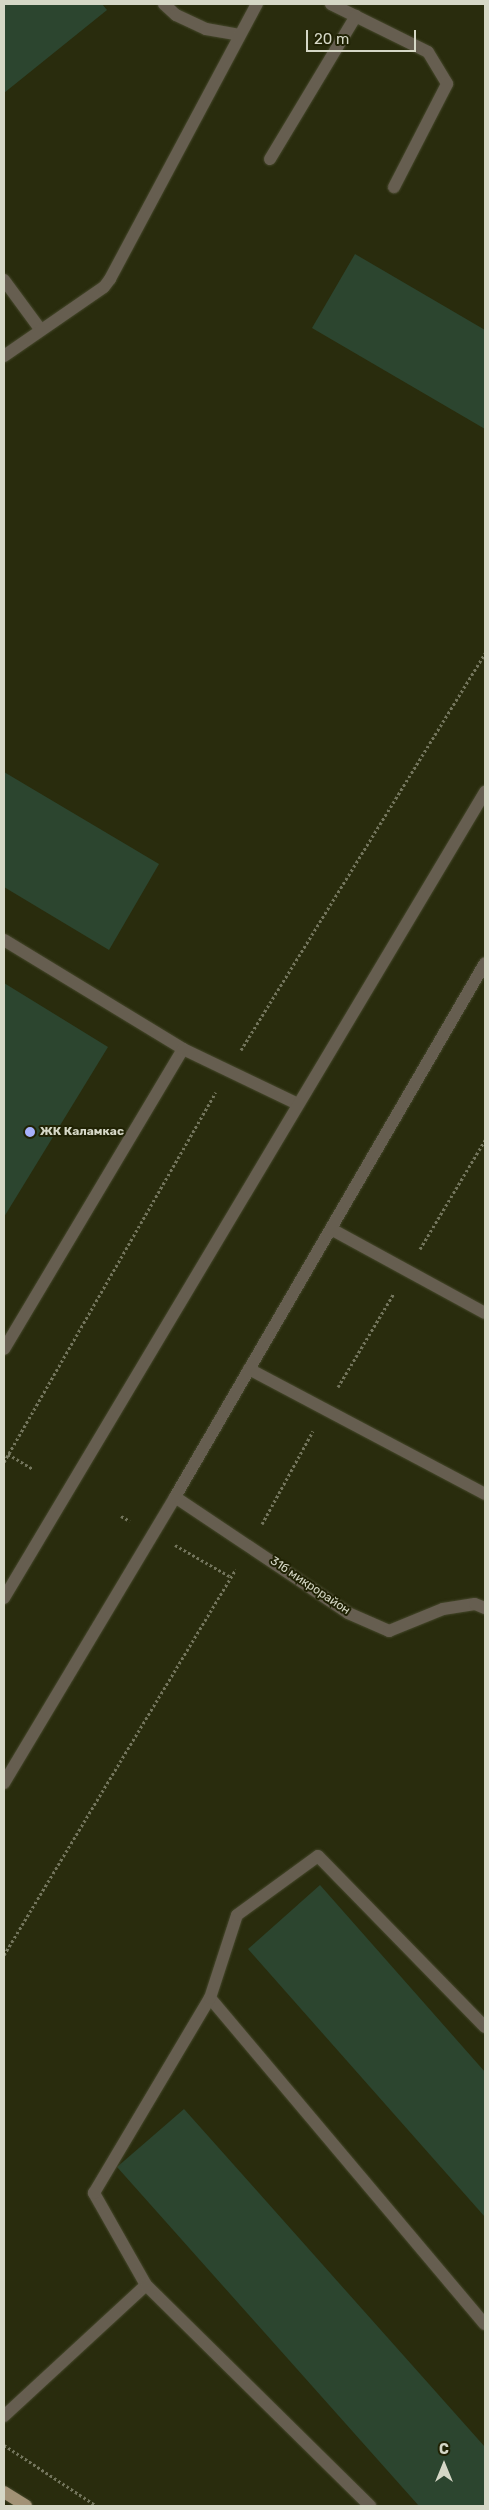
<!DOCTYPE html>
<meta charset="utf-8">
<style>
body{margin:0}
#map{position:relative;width:489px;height:2510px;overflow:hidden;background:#292c0d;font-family:Rubik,sans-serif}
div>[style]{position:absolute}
.building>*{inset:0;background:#2c452f}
.path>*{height:3px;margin-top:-1.5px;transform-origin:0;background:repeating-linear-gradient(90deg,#73755c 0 2.5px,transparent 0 5px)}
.roads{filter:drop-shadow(0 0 1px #45472b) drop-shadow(0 0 1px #45472b)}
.minor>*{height:12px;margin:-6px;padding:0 6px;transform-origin:6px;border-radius:6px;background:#665e50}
.major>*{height:12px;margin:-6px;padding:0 6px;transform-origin:6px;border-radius:6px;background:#a29276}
.dots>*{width:14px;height:14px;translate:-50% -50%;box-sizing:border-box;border:2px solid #202204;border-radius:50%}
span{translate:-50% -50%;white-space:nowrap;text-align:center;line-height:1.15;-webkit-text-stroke:4px #202204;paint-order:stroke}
.poi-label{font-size:12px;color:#d5d7c6;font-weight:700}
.left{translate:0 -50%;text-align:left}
.street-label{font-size:12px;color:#d5d7c6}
.frame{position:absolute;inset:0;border:5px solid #d5d7c6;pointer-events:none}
.north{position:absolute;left:419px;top:2440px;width:50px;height:50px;-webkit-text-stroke:4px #202204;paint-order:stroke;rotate:0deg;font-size:14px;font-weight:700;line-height:20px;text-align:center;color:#d5d7c6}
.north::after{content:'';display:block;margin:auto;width:18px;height:22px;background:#d5d7c6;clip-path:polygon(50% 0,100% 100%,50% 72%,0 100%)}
.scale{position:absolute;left:306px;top:30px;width:110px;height:22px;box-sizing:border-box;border:2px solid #d5d7c6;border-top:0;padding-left:6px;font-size:15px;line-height:18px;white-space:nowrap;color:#d5d7c6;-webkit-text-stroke:4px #202204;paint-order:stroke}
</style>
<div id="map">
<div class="building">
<div style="clip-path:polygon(4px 4px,102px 4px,107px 10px,4px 93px)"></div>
<div style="clip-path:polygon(355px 254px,485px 330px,485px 429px,312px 328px)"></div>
<div style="clip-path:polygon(4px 772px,159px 864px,109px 950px,4px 887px)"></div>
<div style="clip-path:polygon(4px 983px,108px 1047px,4px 1217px)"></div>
<div style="clip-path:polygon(320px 1885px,485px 2072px,485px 2217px,248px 1949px)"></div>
<div style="clip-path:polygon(184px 2109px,485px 2447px,485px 2506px,419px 2506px,117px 2167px)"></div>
</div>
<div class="path">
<div style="left:241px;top:1050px;width:466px;rotate:-58.4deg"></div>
<div style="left:420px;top:1249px;width:127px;rotate:-59.2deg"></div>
<div style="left:338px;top:1387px;width:109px;rotate:-59.2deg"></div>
<div style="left:8px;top:1454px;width:29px;rotate:31deg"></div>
<div style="left:4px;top:1462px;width:426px;rotate:-60.2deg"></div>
<div style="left:121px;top:1516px;width:10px;rotate:29deg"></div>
<div style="left:262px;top:1524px;width:106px;rotate:-61.3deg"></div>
<div style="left:175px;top:1545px;width:64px;rotate:29.7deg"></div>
<div style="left:4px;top:1955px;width:450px;rotate:-59deg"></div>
<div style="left:4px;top:2445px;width:111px;rotate:33.3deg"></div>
</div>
<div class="roads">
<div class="minor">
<div style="left:164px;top:4px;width:16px;rotate:43deg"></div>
<div style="left:176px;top:15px;width:33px;rotate:25deg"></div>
<div style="left:206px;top:29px;width:34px;rotate:10deg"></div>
<div style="left:331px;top:4px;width:108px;rotate:26.3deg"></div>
<div style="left:428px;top:52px;width:37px;rotate:59deg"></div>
<div style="left:447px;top:84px;width:116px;rotate:117.2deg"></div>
<div style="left:270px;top:159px;width:167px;rotate:-59deg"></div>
<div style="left:4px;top:280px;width:61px;rotate:53.7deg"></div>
<div style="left:4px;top:356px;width:121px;rotate:-34.6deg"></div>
<div style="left:104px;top:287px;width:10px;rotate:-53deg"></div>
<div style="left:110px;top:279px;width:312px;rotate:-61.9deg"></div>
<div style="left:4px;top:940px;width:210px;rotate:31.3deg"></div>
<div style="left:183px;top:1049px;width:349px;rotate:120.8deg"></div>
<div style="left:183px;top:1049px;width:127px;rotate:25.6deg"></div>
<div style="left:331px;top:1229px;width:175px;rotate:28.6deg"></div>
<div style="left:249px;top:1369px;width:267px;rotate:27.9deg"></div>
<div style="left:175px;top:1497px;width:208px;rotate:33.8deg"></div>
<div style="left:348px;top:1613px;width:45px;rotate:23.7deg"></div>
<div style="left:389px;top:1631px;width:58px;rotate:-22.2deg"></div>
<div style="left:443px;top:1609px;width:32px;rotate:-9deg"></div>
<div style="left:475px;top:1604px;width:11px;rotate:22deg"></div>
<div style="left:4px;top:1598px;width:939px;rotate:-59.17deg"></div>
<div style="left:4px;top:1783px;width:333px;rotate:-59.1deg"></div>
<div style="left:175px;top:1497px;width:617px;rotate:-59.86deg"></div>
<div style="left:210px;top:1998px;width:426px;rotate:49.9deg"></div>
<div style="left:146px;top:2285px;width:106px;rotate:-119.5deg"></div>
<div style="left:94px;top:2193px;width:227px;rotate:-59.3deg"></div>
<div style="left:210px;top:1998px;width:87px;rotate:-72deg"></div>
<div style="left:237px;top:1915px;width:100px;rotate:-36.1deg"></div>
<div style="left:318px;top:1856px;width:239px;rotate:45.7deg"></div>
<div style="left:4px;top:2416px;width:193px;rotate:-42.7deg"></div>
<div style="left:146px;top:2285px;width:315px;rotate:44.6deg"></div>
</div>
<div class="major">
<div style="left:4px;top:2492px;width:26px;rotate:32deg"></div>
</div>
</div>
<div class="dots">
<div style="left:30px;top:1132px;background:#a7b1fc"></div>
</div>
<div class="poi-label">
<span class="left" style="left:40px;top:1132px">ЖК Каламкас</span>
</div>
<div class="street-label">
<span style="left:310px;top:1586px;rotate:34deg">31б микрорайон</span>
</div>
<div class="frame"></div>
<div class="north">С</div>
<div class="scale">20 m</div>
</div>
